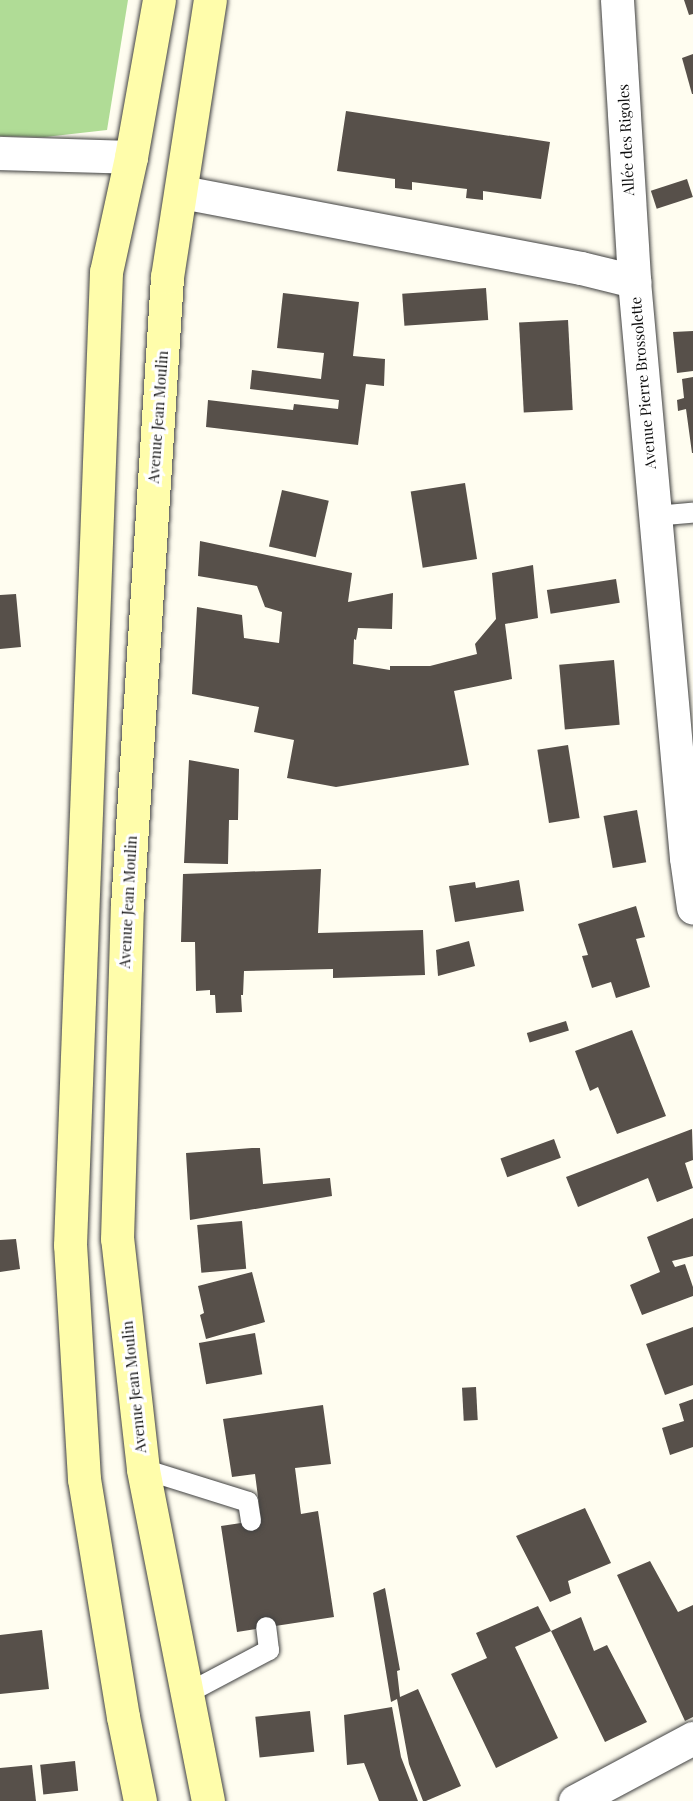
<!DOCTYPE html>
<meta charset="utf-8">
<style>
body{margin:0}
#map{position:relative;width:693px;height:1801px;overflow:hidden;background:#fffdf0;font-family:"Playfair Display",serif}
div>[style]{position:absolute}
.forest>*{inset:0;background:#b0dc96}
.building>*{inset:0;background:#57504a;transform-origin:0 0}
.roads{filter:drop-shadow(0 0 2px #414141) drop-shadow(0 0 2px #414141)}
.lane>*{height:20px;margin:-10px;padding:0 10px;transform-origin:10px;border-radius:10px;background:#fff}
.street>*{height:33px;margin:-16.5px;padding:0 16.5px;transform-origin:16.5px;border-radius:16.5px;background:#fff}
.secondary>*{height:33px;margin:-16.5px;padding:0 16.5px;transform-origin:16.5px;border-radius:16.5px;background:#fffdab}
span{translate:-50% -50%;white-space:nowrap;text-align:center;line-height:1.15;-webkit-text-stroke:6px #fff;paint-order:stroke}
.street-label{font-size:15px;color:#0e0e0e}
</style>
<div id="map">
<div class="forest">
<div style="clip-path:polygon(0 0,128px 0,107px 130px,45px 137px,0 136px)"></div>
</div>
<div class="building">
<div style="clip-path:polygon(684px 0,693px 0,693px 14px,689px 15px)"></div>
<div style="clip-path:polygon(693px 54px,693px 94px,692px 94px,682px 58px)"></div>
<div style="clip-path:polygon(346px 111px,550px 142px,541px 199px,483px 191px,483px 200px,466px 198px,467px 189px,412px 182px,412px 190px,395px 188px,395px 179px,337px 171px)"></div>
<div style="left:687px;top:179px;width:19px;height:38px;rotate:72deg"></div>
<div style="left:486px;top:288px;width:32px;height:84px;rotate:86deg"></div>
<div style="clip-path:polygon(283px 293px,359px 302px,353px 356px,385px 359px,384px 386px,366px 384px,358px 445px,206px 427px,208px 400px,293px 410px,294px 404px,338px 409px,339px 400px,250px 389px,252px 370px,321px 379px,324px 353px,277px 348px)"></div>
<div style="left:568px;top:320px;width:90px;height:49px;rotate:87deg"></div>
<div style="clip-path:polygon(693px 331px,693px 371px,677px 373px,673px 332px)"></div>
<div style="clip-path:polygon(693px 377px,693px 453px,692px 453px,686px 409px,678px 411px,677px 400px,684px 398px,682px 379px)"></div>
<div style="left:465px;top:483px;width:77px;height:55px;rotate:81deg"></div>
<div style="left:282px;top:490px;width:48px;height:58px;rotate:13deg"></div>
<div style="clip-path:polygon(200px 541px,352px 573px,348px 602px,393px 593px,392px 629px,358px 628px,356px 640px,354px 639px,353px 664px,390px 670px,390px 666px,430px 666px,477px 654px,475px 644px,496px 619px,492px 573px,533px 565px,538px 618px,505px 624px,512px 679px,454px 691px,469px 765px,336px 787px,287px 778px,294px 740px,254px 732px,259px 707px,192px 694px,197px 607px,242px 615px,244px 638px,279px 643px,282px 612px,265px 607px,257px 586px,198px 576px)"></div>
<div style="left:616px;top:579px;width:24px;height:70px;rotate:81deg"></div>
<div style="clip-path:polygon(16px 594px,21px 647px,0 649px,0 595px)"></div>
<div style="left:614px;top:660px;width:65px;height:55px;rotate:85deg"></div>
<div style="left:568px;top:745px;width:74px;height:31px;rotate:81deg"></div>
<div style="clip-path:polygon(189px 760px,239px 769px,238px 820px,229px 820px,228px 864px,184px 863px)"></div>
<div style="left:637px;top:810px;width:53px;height:34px;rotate:80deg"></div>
<div style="clip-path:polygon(321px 869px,318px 933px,423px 930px,425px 975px,333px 978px,333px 969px,244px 971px,243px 995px,241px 995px,242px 1012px,216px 1013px,215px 995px,210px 995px,210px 990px,196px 991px,195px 942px,181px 942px,183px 874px)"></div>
<div style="clip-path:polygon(519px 880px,524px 911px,455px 922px,449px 886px,475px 882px,476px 888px)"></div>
<div style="clip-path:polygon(636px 906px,645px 937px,636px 939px,650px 987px,616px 998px,611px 982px,592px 988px,582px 956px,588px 955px,578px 924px)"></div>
<div style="clip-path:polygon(469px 941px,475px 966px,438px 976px,436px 950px)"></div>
<div style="left:566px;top:1021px;width:10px;height:41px;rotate:73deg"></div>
<div style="clip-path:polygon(632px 1030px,666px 1116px,617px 1134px,598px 1087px,590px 1091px,575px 1051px)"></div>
<div style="clip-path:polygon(692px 1129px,693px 1160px,685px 1163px,693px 1188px,657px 1202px,648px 1178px,578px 1207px,566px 1177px)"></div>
<div style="left:554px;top:1139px;width:20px;height:57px;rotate:70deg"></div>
<div style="clip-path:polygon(252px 1148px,260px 1148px,263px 1184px,330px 1178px,332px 1196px,190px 1220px,186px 1153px)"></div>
<div style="clip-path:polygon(693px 1218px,693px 1256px,672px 1261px,675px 1267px,685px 1264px,693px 1287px,693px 1296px,642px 1315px,630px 1285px,660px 1272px,647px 1237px)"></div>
<div style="left:242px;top:1221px;width:48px;height:45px;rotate:85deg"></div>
<div style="clip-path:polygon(16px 1239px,20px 1269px,0 1272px,0 1240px)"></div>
<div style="clip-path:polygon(252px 1272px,265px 1322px,206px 1339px,200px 1315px,204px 1313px,198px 1286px)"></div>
<div style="clip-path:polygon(693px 1327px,693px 1385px,665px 1395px,646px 1344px)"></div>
<div style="left:255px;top:1333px;width:42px;height:57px;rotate:80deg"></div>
<div style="left:476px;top:1387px;width:33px;height:14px;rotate:87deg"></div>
<div style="clip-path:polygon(693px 1399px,693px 1447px,670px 1455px,662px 1428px,684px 1421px,679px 1404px)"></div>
<div style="clip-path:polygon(323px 1405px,331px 1464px,295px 1468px,301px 1514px,318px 1511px,334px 1617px,237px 1632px,221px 1526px,261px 1520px,255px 1474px,232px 1477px,223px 1419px)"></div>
<div style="clip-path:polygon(585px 1508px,611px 1563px,568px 1581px,571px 1593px,550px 1602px,516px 1536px)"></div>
<div style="clip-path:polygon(650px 1561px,678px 1612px,693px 1605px,693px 1717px,685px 1721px,617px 1575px)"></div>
<div style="clip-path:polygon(385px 1588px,400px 1670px,397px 1671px,400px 1697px,418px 1689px,461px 1786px,426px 1801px,423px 1801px,409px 1764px,397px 1699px,391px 1702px,373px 1593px)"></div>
<div style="clip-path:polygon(538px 1606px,551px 1631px,515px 1647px,558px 1738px,496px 1768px,451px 1674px,487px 1658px,476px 1633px)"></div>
<div style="clip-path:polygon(581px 1617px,594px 1651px,607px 1645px,647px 1722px,605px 1742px,551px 1631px)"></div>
<div style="clip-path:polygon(42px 1630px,49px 1689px,0 1694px,0 1635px)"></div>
<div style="clip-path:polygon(392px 1707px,401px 1757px,418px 1801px,379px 1801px,364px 1763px,347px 1765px,344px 1715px)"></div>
<div style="left:310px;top:1711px;width:41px;height:55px;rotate:84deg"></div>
<div style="left:75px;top:1761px;width:30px;height:35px;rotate:84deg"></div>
<div style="clip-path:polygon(32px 1765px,36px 1801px,0 1801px,0 1768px)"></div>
</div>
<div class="roads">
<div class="lane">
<div style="left:655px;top:516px;width:38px;rotate:-5deg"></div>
<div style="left:143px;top:1469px;width:110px;rotate:17.4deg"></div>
<div style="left:248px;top:1502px;width:19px;rotate:81deg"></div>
<div style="left:186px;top:1694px;width:94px;rotate:-27.9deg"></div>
<div style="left:269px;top:1650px;width:23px;rotate:-97deg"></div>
</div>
<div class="street">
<div style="left:617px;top:0;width:282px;rotate:86.5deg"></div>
<div style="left:0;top:153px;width:131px;rotate:1.7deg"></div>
<div style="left:182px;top:192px;width:406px;rotate:10.8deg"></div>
<div style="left:581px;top:268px;width:55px;rotate:13.8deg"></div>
<div style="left:634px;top:281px;width:579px;rotate:84.85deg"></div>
<div style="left:686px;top:858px;width:50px;rotate:82deg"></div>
<div style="left:575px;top:1801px;width:134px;rotate:-28.1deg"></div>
</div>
<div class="secondary">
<div style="left:140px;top:1801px;width:86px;rotate:-101.4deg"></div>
<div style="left:123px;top:1717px;width:241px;rotate:-99.3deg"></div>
<div style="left:84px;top:1479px;width:234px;rotate:-93.4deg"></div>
<div style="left:70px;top:1245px;width:974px;rotate:-87.88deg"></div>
<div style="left:106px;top:272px;width:118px;rotate:-77.7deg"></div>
<div style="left:131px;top:157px;width:159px;rotate:-79.9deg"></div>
<div style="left:208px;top:1801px;width:338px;rotate:-101.1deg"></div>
<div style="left:143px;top:1469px;width:231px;rotate:-96.4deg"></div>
<div style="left:117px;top:1239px;width:333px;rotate:-88.3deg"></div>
<div style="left:127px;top:906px;width:630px;rotate:-86.36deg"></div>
<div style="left:167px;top:277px;width:280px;rotate:-81.2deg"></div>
</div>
</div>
<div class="street-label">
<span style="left:626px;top:140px;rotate:-93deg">Allée des Rigoles</span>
<span style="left:643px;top:383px;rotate:-95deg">Avenue Pierre Brossolette</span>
<span style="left:158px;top:417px;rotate:-86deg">Avenue Jean Moulin</span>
<span style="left:128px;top:902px;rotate:-87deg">Avenue Jean Moulin</span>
<span style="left:134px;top:1387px;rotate:-96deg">Avenue Jean Moulin</span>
</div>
</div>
